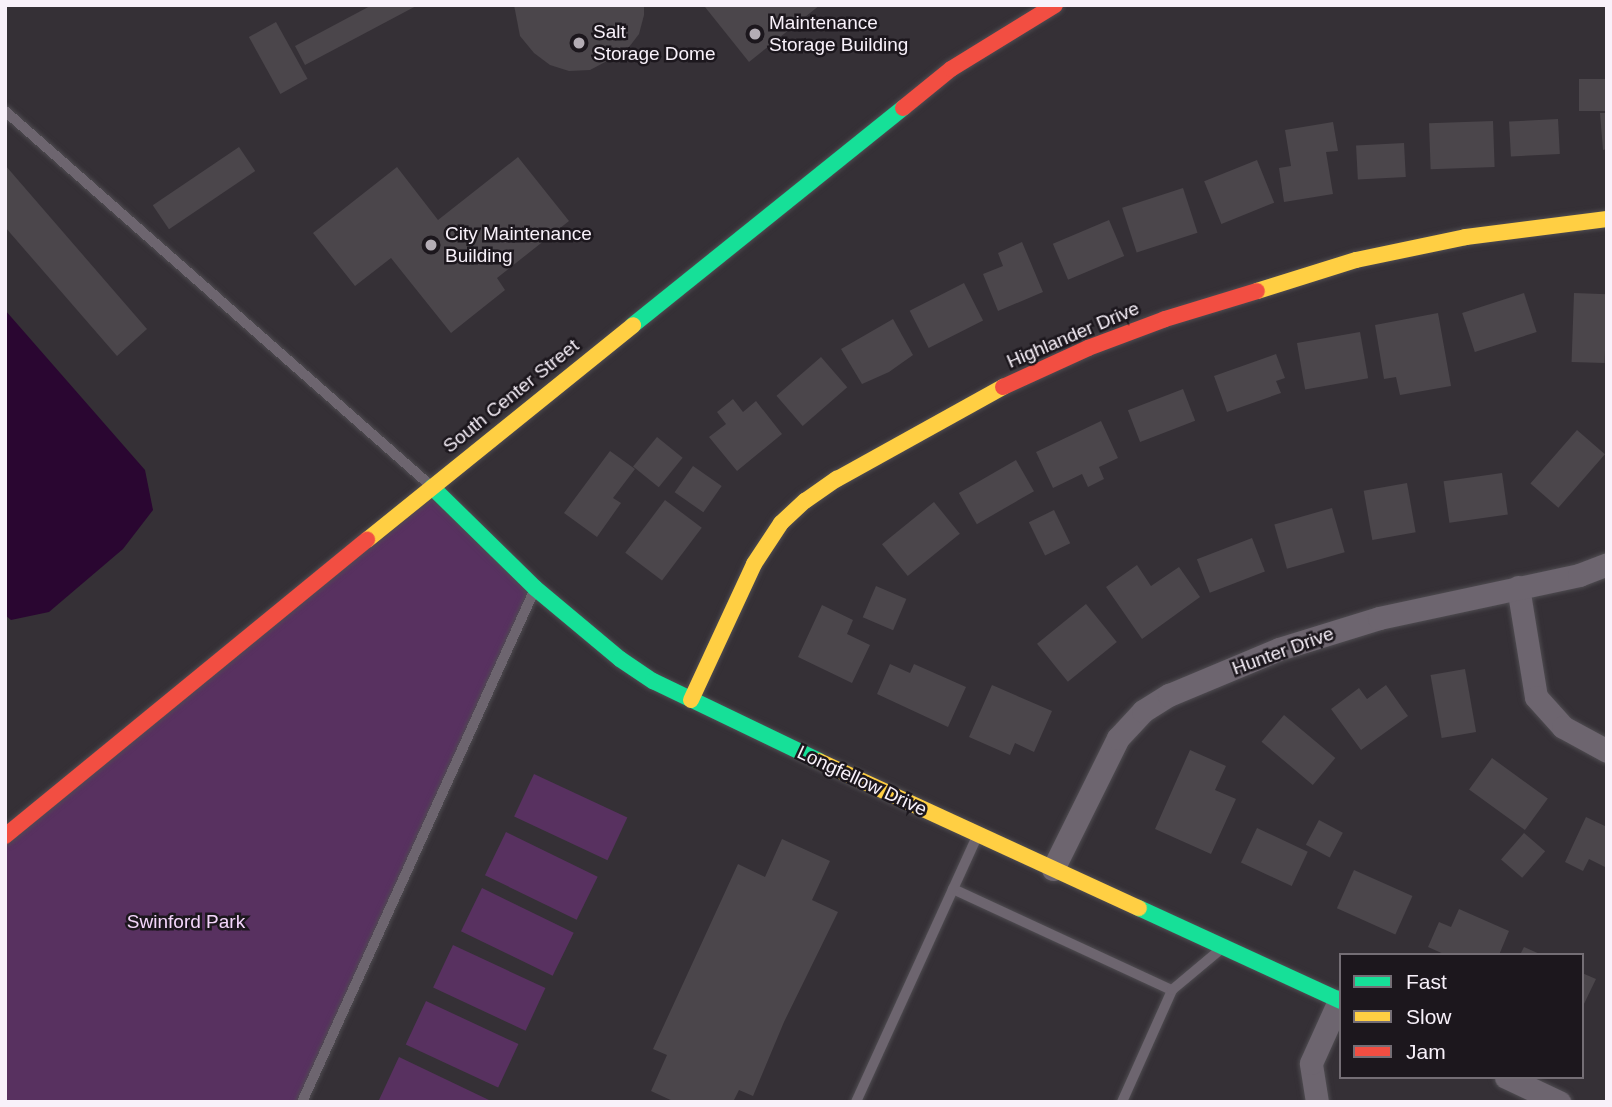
<!DOCTYPE html>
<style>
body{margin:0}
#map{position:relative;width:1612px;height:1107px;overflow:hidden;background:#353036;font-family:Helvetica,sans-serif}
div>[style]{position:absolute}
.green>*{inset:0;background:#583160;transform-origin:0 0}
.water>*{inset:0;background:#2a0631}
.building>*{inset:0;background:#4b464b;transform-origin:0 0}
.roads{filter:drop-shadow(0 0 2px #4f4c51) drop-shadow(0 0 2px #4f4c51)}
.lane>*{height:10px;margin:-5px;padding:0 5px;transform-origin:5px;border-radius:5px;background:#6d656f}
.street>*{height:23px;margin:-11.5px;padding:0 11.5px;transform-origin:11.5px;border-radius:11.5px;background:#6d656f}
.fast>*{height:16px;margin:-8px;padding:0 8px;transform-origin:8px;border-radius:8px;background:#16e098}
.slow>*{height:16px;margin:-8px;padding:0 8px;transform-origin:8px;border-radius:8px;background:#ffcf43}
.jam>*{height:16px;margin:-8px;padding:0 8px;transform-origin:8px;border-radius:8px;background:#f24e42}
.dots>*{width:19px;height:19px;translate:-50% -50%;box-sizing:border-box;border:4px solid #1c171d;border-radius:50%}
span{translate:-50% -50%;white-space:nowrap;text-align:center;line-height:1.15;-webkit-text-stroke:5px #1c171d;paint-order:stroke}
.poi-label{font-size:19px;color:#f8f1fa}
.left{translate:0 -50%;text-align:left}
.street-label{font-size:19px;color:#f8f1fa}
.park-label{font-size:19px;color:#f4d6fb}
.frame{position:absolute;inset:0;border:7px solid #f8f1fa;pointer-events:none}
.legend{position:absolute;left:1339px;top:953px;width:245px;height:126px;box-sizing:border-box;background:#1c171d;border:2px solid #746e75;margin:0;padding:9px 12px;list-style:none;font-size:21px;color:#f8f1fa}
.legend li{display:flex;align-items:center;gap:14px;height:35px}
.legend b{width:35px;border:2px solid #746e75}
</style>
<div id="map">
<div class="green">
<div style="clip-path:polygon(432px 487px,535px 588px,302px 1102px,5px 1102px,5px 834px)"></div>
<div style="left:534px;top:774px;width:103px;height:47px;rotate:25deg"></div>
<div style="left:506px;top:832px;width:102px;height:48px;rotate:26deg"></div>
<div style="left:482px;top:888px;width:102px;height:48px;rotate:26deg"></div>
<div style="left:453px;top:945px;width:102px;height:47px;rotate:25deg"></div>
<div style="left:426px;top:1001px;width:102px;height:48px;rotate:25deg"></div>
<div style="clip-path:polygon(399px 1057px,491px 1101px,491px 1102px,379px 1100px)"></div>
</div>
<div class="water">
<div style="clip-path:polygon(5px 310px,145px 470px,153px 510px,123px 549px,49px 612px,11px 620px,5px 615px)"></div>
</div>
<div class="building">
<div style="clip-path:polygon(372px 5px,418px 5px,305px 65px,295px 46px)"></div>
<div style="clip-path:polygon(514px 5px,644px 5px,644px 15px,639px 34px,626px 51px,590px 70px,569px 71px,550px 65px,534px 53px,520px 36px)"></div>
<div style="clip-path:polygon(707px 5px,820px 5px,749px 62px,705px 7px)"></div>
<div style="left:276px;top:22px;width:65px;height:31px;rotate:61deg"></div>
<div style="left:1607px;top:79px;width:32px;height:28px;rotate:90deg"></div>
<div style="clip-path:polygon(1600px 113px,1607px 113px,1607px 149px,1603px 150px)"></div>
<div style="left:1558px;top:119px;width:35px;height:49px;rotate:87deg"></div>
<div style="left:1493px;top:121px;width:46px;height:64px;rotate:88deg"></div>
<div style="clip-path:polygon(1333px 122px,1338px 151px,1326px 152px,1333px 194px,1284px 202px,1279px 168px,1291px 166px,1285px 130px)"></div>
<div style="left:1404px;top:143px;width:34px;height:48px;rotate:87deg"></div>
<div style="left:239px;top:147px;width:29px;height:104px;rotate:56deg"></div>
<div style="clip-path:polygon(518px 157px,569px 221px,497px 278px,505px 290px,451px 333px,391px 258px,355px 286px,313px 233px,397px 167px,438px 220px)"></div>
<div style="left:1257px;top:160px;width:46px;height:57px;rotate:68deg"></div>
<div style="clip-path:polygon(5px 165px,147px 329px,117px 356px,5px 227px)"></div>
<div style="left:1183px;top:188px;width:47px;height:64px;rotate:72deg"></div>
<div style="left:1109px;top:220px;width:39px;height:61px;rotate:67deg"></div>
<div style="clip-path:polygon(1022px 242px,1043px 292px,998px 311px,983px 274px,1003px 266px,998px 253px)"></div>
<div style="left:964px;top:283px;width:42px;height:61px;rotate:63deg"></div>
<div style="left:1524px;top:293px;width:41px;height:65px;rotate:72deg"></div>
<div style="left:1574px;top:293px;width:33px;height:69px;rotate:2deg"></div>
<div style="clip-path:polygon(1438px 313px,1451px 386px,1400px 395px,1396px 377px,1384px 379px,1375px 325px)"></div>
<div style="clip-path:polygon(893px 319px,913px 355px,889px 372px,862px 384px,841px 349px)"></div>
<div style="left:1360px;top:332px;width:47px;height:64px;rotate:80deg"></div>
<div style="clip-path:polygon(1276px 354px,1285px 378px,1276px 381px,1281px 393px,1227px 412px,1214px 376px)"></div>
<div style="left:821px;top:357px;width:40px;height:59px;rotate:49deg"></div>
<div style="left:1183px;top:389px;width:34px;height:59px;rotate:69deg"></div>
<div style="clip-path:polygon(733px 399px,743px 412px,756px 401px,782px 434px,737px 471px,709px 437px,726px 424px,717px 412px)"></div>
<div style="clip-path:polygon(1101px 421px,1118px 458px,1099px 467px,1104px 479px,1088px 487px,1082px 474px,1053px 488px,1036px 452px)"></div>
<div style="left:1577px;top:430px;width:37px;height:71px;rotate:41deg"></div>
<div style="left:657px;top:437px;width:33px;height:38px;rotate:39deg"></div>
<div style="clip-path:polygon(610px 451px,635px 469px,613px 498px,621px 503px,597px 537px,564px 513px)"></div>
<div style="left:1016px;top:460px;width:36px;height:66px;rotate:60deg"></div>
<div style="left:693px;top:466px;width:35px;height:32px;rotate:35deg"></div>
<div style="left:1502px;top:473px;width:42px;height:59px;rotate:82deg"></div>
<div style="left:1407px;top:483px;width:50px;height:44px;rotate:80deg"></div>
<div style="left:665px;top:500px;width:46px;height:66px;rotate:37deg"></div>
<div style="left:934px;top:502px;width:41px;height:67px;rotate:51deg"></div>
<div style="left:1332px;top:508px;width:46px;height:60px;rotate:74deg"></div>
<div style="left:1054px;top:510px;width:37px;height:28px;rotate:64deg"></div>
<div style="left:1252px;top:538px;width:36px;height:59px;rotate:69deg"></div>
<div style="clip-path:polygon(1137px 565px,1151px 586px,1179px 567px,1200px 597px,1142px 639px,1106px 587px)"></div>
<div style="left:876px;top:586px;width:33px;height:34px;rotate:23deg"></div>
<div style="left:1086px;top:604px;width:49px;height:63px;rotate:51deg"></div>
<div style="clip-path:polygon(822px 605px,853px 620px,847px 634px,870px 645px,852px 683px,798px 657px)"></div>
<div style="clip-path:polygon(890px 664px,910px 673px,914px 664px,966px 687px,948px 727px,877px 694px)"></div>
<div style="left:1465px;top:669px;width:64px;height:35px;rotate:80deg"></div>
<div style="clip-path:polygon(992px 685px,1052px 711px,1034px 752px,1015px 743px,1010px 755px,969px 737px)"></div>
<div style="clip-path:polygon(1386px 685px,1408px 716px,1361px 750px,1331px 709px,1359px 688px,1367px 699px)"></div>
<div style="left:1284px;top:715px;width:67px;height:35px;rotate:40deg"></div>
<div style="clip-path:polygon(1190px 750px,1226px 766px,1215px 790px,1236px 799px,1211px 854px,1155px 829px)"></div>
<div style="left:1492px;top:758px;width:69px;height:39px;rotate:36deg"></div>
<div style="clip-path:polygon(1586px 817px,1607px 827px,1607px 868px,1589px 859px,1583px 871px,1565px 862px)"></div>
<div style="left:1319px;top:820px;width:27px;height:28px;rotate:28deg"></div>
<div style="left:1257px;top:828px;width:56px;height:38px;rotate:25deg"></div>
<div style="left:1524px;top:833px;width:28px;height:35px;rotate:41deg"></div>
<div style="clip-path:polygon(782px 839px,830px 861px,812px 900px,838px 912px,784px 1022px,753px 1096px,739px 1090px,733px 1102px,675px 1102px,651px 1091px,667px 1055px,653px 1049px,738px 864px,765px 877px)"></div>
<div style="left:1354px;top:870px;width:64px;height:42px;rotate:24deg"></div>
<div style="clip-path:polygon(1459px 909px,1509px 931px,1499px 955px,1446px 955px,1428px 947px,1439px 922px,1451px 927px)"></div>
<div style="clip-path:polygon(1524px 947px,1542px 955px,1520px 955px)"></div>
<div style="clip-path:polygon(1582px 973px,1596px 979px,1582px 1008px)"></div>
</div>
<div class="roads">
<div class="lane">
<div style="left:5px;top:111px;width:566px;rotate:41.35deg"></div>
<div style="left:953px;top:889px;width:241px;rotate:24.8deg"></div>
<div style="left:302px;top:1102px;width:561px;rotate:-65.58deg"></div>
<div style="left:856px;top:1102px;width:291px;rotate:-65.5deg"></div>
<div style="left:1122px;top:1102px;width:123px;rotate:-65.9deg"></div>
<div style="left:1172px;top:990px;width:64px;rotate:-39.9deg"></div>
</div>
<div class="street">
<div style="left:1518px;top:587px;width:111px;rotate:80.7deg"></div>
<div style="left:1536px;top:697px;width:40px;rotate:48deg"></div>
<div style="left:1563px;top:727px;width:50px;rotate:28.6deg"></div>
<div style="left:1053px;top:869px;width:146px;rotate:-63.6deg"></div>
<div style="left:1118px;top:738px;width:37px;rotate:-47deg"></div>
<div style="left:1143px;top:711px;width:31px;rotate:-32deg"></div>
<div style="left:1169px;top:695px;width:119px;rotate:-22.7deg"></div>
<div style="left:1279px;top:649px;width:105px;rotate:-17.2deg"></div>
<div style="left:1379px;top:618px;width:205px;rotate:-12.1deg"></div>
<div style="left:1579px;top:575px;width:30px;rotate:-21deg"></div>
<div style="left:1506px;top:1077px;width:59px;rotate:25.3deg"></div>
<div style="left:1317px;top:1102px;width:39px;rotate:-99deg"></div>
<div style="left:1311px;top:1063px;width:68px;rotate:-65.7deg"></div>
</div>
<div class="fast">
<div style="left:633px;top:325px;width:346px;rotate:-38.8deg"></div>
<div style="left:432px;top:487px;width:144px;rotate:44.4deg"></div>
<div style="left:535px;top:588px;width:111px;rotate:39.9deg"></div>
<div style="left:620px;top:659px;width:40px;rotate:34deg"></div>
<div style="left:653px;top:681px;width:184px;rotate:25.7deg"></div>
<div style="left:1139px;top:908px;width:222px;rotate:24.7deg"></div>
</div>
<div class="slow">
<div style="left:1257px;top:291px;width:104px;rotate:-17.4deg"></div>
<div style="left:1356px;top:260px;width:112px;rotate:-11.8deg"></div>
<div style="left:1466px;top:237px;width:142px;rotate:-7.3deg"></div>
<div style="left:367px;top:540px;width:342px;rotate:-38.9deg"></div>
<div style="left:691px;top:700px;width:150px;rotate:-65.1deg"></div>
<div style="left:754px;top:564px;width:49px;rotate:-56.6deg"></div>
<div style="left:781px;top:523px;width:33px;rotate:-43deg"></div>
<div style="left:805px;top:501px;width:39px;rotate:-35deg"></div>
<div style="left:837px;top:479px;width:190px;rotate:-29deg"></div>
<div style="left:819px;top:761px;width:352px;rotate:24.7deg"></div>
</div>
<div class="jam">
<div style="left:903px;top:108px;width:62px;rotate:-39.1deg"></div>
<div style="left:951px;top:69px;width:122px;rotate:-31.6deg"></div>
<div style="left:1003px;top:387px;width:94px;rotate:-24.6deg"></div>
<div style="left:1088px;top:348px;width:82px;rotate:-20.6deg"></div>
<div style="left:1165px;top:319px;width:96px;rotate:-16.9deg"></div>
<div style="left:5px;top:836px;width:468px;rotate:-39.3deg"></div>
</div>
</div>
<div class="dots">
<div style="left:755px;top:34px;background:#b4adb5"></div>
<div style="left:579px;top:43px;background:#b4adb5"></div>
<div style="left:431px;top:245px;background:#b4adb5"></div>
</div>
<div class="poi-label">
<span class="left" style="left:769px;top:34px">Maintenance<br>Storage Building</span>
<span class="left" style="left:593px;top:43px">Salt<br>Storage Dome</span>
<span class="left" style="left:445px;top:245px">City Maintenance<br>Building</span>
</div>
<div class="street-label">
<span style="left:1073px;top:335px;rotate:-23deg">Highlander Drive</span>
<span style="left:511px;top:396px;rotate:-39deg">South Center Street</span>
<span style="left:1283px;top:651px;rotate:-20deg">Hunter Drive</span>
<span style="left:862px;top:781px;rotate:25deg">Longfellow Drive</span>
</div>
<div class="park-label">
<span style="left:186px;top:922px">Swinford Park</span>
</div>
<div class="frame"></div>
<ul class="legend">
<li><b style="height:9px;background:#16e098"></b>Fast</li>
<li><b style="height:9px;background:#ffcf43"></b>Slow</li>
<li><b style="height:9px;background:#f24e42"></b>Jam</li>
</ul>
</div>
